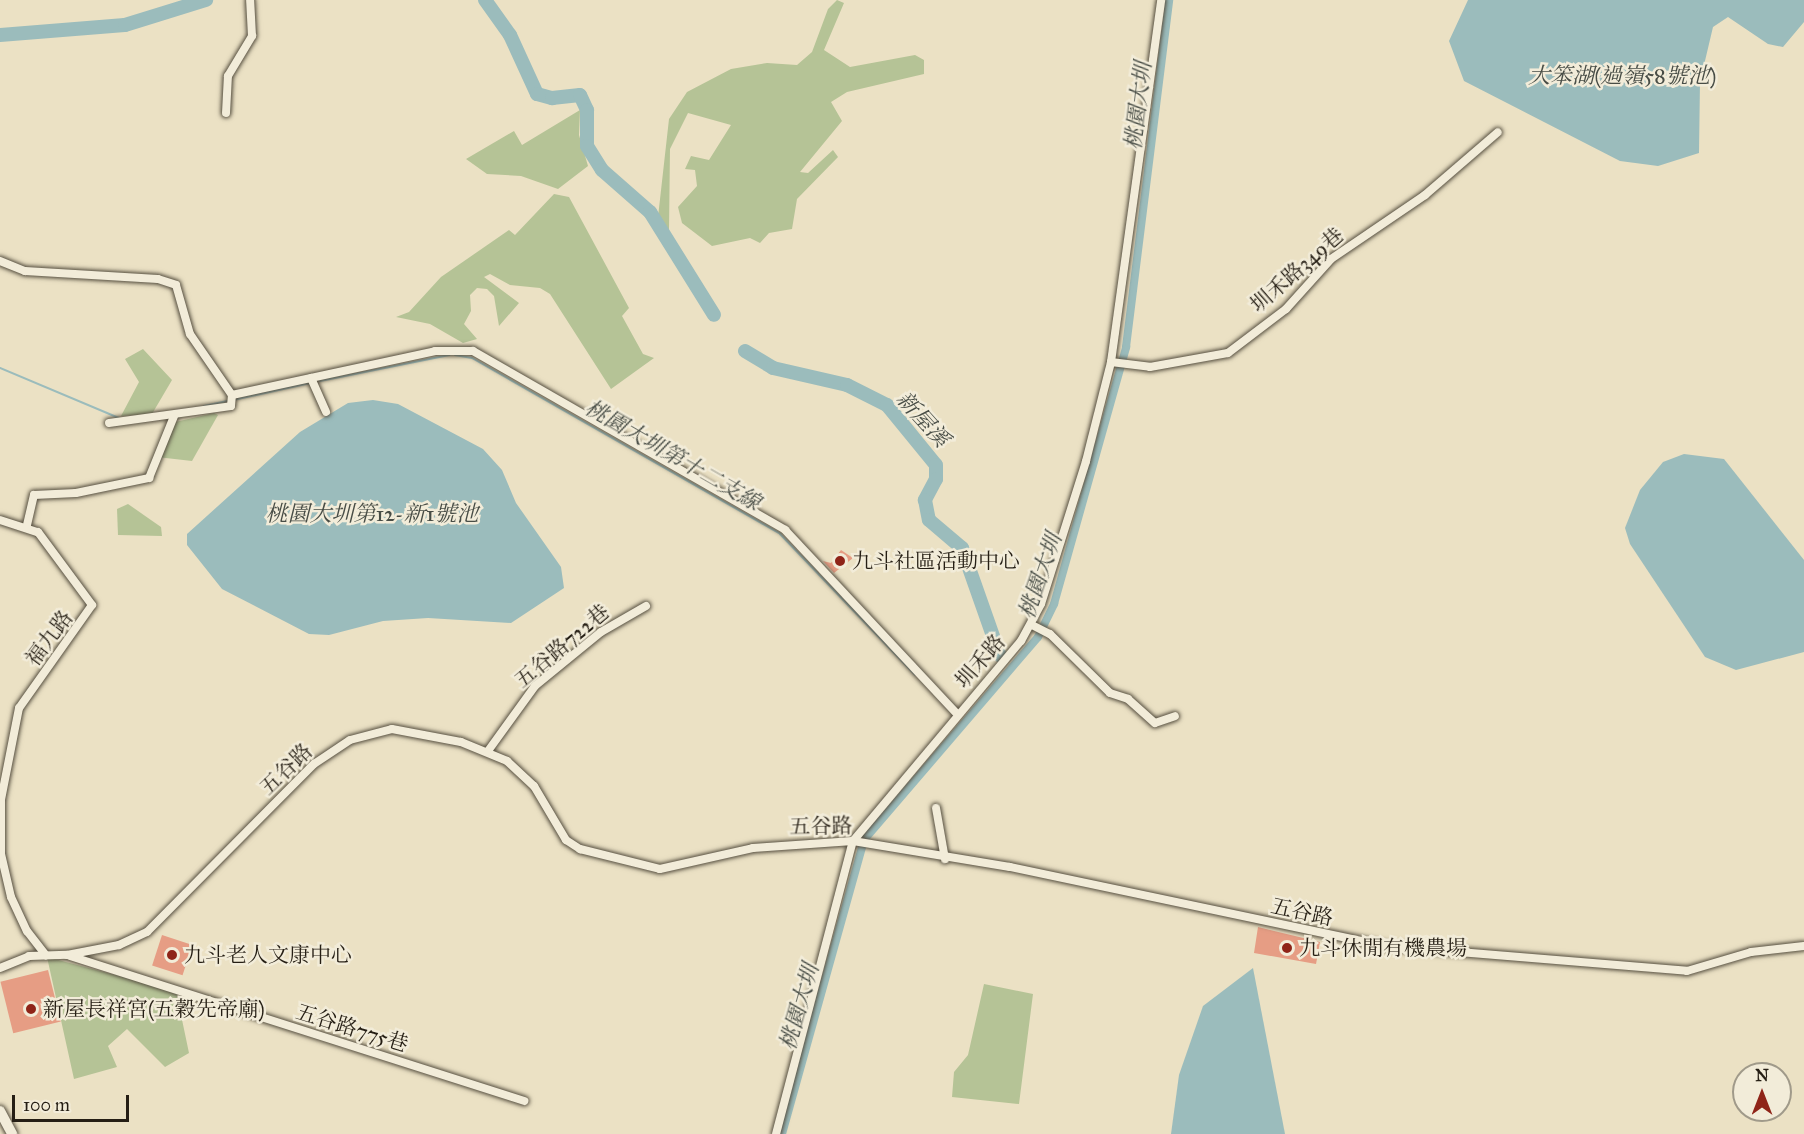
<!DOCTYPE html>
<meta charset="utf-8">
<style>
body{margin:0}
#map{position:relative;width:1804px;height:1134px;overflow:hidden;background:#ebe1c4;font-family:"IM FELL Great Primer","Noto Serif TC",serif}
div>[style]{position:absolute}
.green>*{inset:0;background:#b5c396}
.water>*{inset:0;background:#9bbcbc}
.stream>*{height:2px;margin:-1px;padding:0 1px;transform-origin:1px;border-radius:1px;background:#9bbcbc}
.canal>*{height:8px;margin:-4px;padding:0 4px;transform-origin:4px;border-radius:4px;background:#9bbcbc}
.river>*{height:14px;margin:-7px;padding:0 7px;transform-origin:7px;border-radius:7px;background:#9bbcbc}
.building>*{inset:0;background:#e69d84;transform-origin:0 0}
.roads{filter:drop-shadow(0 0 2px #564f40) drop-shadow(0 0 2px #564f40)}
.minor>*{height:8px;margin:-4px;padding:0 4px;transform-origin:4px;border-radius:4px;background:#f2ecd9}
.tertiary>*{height:10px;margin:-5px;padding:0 5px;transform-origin:5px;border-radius:5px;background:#f2ecd9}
.dots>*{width:16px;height:16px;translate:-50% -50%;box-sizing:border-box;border:3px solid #f2ecd9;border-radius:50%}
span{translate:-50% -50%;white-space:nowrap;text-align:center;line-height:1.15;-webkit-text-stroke:5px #f2ecd9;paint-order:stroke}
.street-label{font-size:21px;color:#251e14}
.poi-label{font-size:21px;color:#251e14}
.left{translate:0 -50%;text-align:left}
.water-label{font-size:22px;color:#484d46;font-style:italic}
.north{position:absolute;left:1732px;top:1062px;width:60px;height:60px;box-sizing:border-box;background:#f2ecd9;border:2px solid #a09a8a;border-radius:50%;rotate:0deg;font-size:16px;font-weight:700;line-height:24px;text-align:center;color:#251e14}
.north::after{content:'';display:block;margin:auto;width:21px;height:27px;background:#8f2418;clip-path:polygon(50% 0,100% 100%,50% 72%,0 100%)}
.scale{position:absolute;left:12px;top:1095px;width:117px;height:27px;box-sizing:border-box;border:3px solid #251e14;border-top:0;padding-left:8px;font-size:18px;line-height:21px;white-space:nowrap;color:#251e14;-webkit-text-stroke:4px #f2ecd9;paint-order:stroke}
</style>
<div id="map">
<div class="green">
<div style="clip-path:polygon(837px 0,844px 3px,824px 50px,850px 67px,915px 55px,924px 60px,924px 74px,847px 92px,831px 102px,842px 121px,800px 172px,808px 173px,833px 150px,838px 157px,797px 199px,792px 229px,769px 233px,760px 243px,750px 238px,712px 246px,682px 223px,678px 207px,697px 186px,695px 170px,685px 169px,691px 156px,709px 160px,731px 125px,688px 113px,670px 149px,669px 230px,658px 217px,669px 119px,687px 92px,731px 69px,767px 63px,797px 65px,812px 52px,828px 9px)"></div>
<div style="clip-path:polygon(580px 110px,579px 135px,588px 166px,558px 189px,521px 176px,487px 174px,466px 159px,514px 131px,522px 145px)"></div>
<div style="clip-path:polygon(554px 194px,569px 197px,629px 308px,622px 316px,643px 354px,654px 358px,611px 389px,550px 294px,540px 288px,510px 285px,490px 274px,484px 277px,519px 303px,499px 326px,494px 296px,487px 289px,477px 288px,470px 295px,471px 311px,464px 324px,477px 339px,463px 343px,430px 324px,396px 317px,409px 312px,441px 277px,509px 230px,515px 235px)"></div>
<div style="clip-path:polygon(143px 349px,172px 380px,152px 414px,121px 416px,139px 382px,125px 359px)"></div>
<div style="clip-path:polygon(214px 413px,218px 415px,192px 461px,157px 457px,171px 423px)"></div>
<div style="clip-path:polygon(128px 504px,161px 527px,162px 536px,118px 535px,117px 509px)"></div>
<div style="clip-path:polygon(47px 957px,176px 991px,189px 1053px,165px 1067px,127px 1029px,108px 1046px,117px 1067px,74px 1079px)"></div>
<div style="clip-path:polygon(984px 984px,1033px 994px,1019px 1104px,952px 1097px,954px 1072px,968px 1055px)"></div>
</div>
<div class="water">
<div style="clip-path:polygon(1468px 0,1804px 0,1804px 22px,1783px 47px,1768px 44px,1728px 17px,1713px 27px,1700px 82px,1699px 153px,1658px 166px,1620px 161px,1464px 81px,1449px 41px)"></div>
<div style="clip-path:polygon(373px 400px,398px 404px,483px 449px,502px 470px,516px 503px,561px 567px,564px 588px,511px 623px,428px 618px,383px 621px,329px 635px,309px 634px,222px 589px,187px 545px,187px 534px,300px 432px,348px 403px)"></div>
<div style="clip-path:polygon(1684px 454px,1724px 459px,1804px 560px,1804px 652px,1736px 670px,1705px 657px,1630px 544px,1625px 528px,1640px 490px,1663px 462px)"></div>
<div style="clip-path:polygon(1253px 968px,1285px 1134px,1171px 1134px,1179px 1075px,1203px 1006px)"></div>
</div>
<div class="stream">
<div style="left:455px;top:355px;width:17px;rotate:10deg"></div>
<div style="left:472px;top:358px;width:355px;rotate:29.7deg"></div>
<div style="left:780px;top:534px;width:195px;rotate:46.2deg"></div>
<div style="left:0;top:368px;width:129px;rotate:22.8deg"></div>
<div style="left:320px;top:381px;width:132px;rotate:-11.4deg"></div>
<div style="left:233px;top:400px;width:79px;rotate:-12.4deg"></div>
<div style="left:204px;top:406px;width:25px;rotate:-12deg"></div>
</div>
<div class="canal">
<div style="left:782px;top:1134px;width:305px;rotate:-74.4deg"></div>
<div style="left:864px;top:840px;width:267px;rotate:-49.4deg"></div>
<div style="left:1038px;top:637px;width:37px;rotate:-64deg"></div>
<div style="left:1054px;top:604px;width:267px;rotate:-74.3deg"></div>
<div style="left:1126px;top:347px;width:350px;rotate:-82.9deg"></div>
</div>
<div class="river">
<div style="left:485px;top:0;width:43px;rotate:54.5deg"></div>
<div style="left:510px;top:35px;width:65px;rotate:65.4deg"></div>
<div style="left:537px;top:94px;width:16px;rotate:15deg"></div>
<div style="left:552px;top:98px;width:28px;rotate:-6deg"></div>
<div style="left:580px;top:95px;width:17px;rotate:65deg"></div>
<div style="left:587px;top:110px;width:36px;rotate:90deg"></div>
<div style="left:587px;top:146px;width:28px;rotate:58deg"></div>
<div style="left:602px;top:170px;width:64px;rotate:41.2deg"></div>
<div style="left:650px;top:212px;width:121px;rotate:58.1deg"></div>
<div style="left:0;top:35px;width:125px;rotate:-4.6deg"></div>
<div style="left:125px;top:25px;width:85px;rotate:-17.2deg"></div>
<div style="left:745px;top:351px;width:33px;rotate:31deg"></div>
<div style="left:773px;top:368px;width:76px;rotate:12.9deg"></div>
<div style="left:847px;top:385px;width:45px;rotate:26.6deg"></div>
<div style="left:887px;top:405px;width:77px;rotate:50.8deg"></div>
<div style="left:936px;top:465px;width:14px;rotate:90deg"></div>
<div style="left:936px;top:479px;width:24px;rotate:118deg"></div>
<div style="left:925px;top:500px;width:20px;rotate:79deg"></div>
<div style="left:929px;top:520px;width:43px;rotate:40.3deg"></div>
<div style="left:962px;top:548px;width:114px;rotate:70.6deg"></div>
</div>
<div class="building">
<div style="clip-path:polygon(841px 550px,853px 558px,834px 573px,823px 561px,831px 563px)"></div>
<div style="clip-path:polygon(1258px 927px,1320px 942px,1316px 964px,1254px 953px)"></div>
<div style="left:162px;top:935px;width:32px;height:32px;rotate:18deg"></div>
<div style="left:48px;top:970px;width:53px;height:49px;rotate:76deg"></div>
</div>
<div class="roads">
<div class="minor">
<div style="left:226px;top:113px;width:37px;rotate:-87deg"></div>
<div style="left:228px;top:76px;width:47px;rotate:-59deg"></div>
<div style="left:252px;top:36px;width:36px;rotate:-93deg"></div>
<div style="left:0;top:261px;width:27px;rotate:22deg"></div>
<div style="left:25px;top:271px;width:133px;rotate:3.4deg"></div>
<div style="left:158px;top:279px;width:19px;rotate:18deg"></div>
<div style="left:176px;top:285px;width:51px;rotate:74.1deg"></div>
<div style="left:190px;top:334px;width:74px;rotate:55.5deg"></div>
<div style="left:1111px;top:362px;width:39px;rotate:7deg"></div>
<div style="left:1150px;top:367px;width:79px;rotate:-10.2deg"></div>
<div style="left:1228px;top:353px;width:73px;rotate:-37.2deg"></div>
<div style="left:1286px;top:309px;width:67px;rotate:-48deg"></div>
<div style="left:1331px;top:259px;width:114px;rotate:-34.2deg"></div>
<div style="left:1425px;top:195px;width:96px;rotate:-40.8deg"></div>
<div style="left:311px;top:378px;width:37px;rotate:66deg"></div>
<div style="left:232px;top:395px;width:208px;rotate:-12.2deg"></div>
<div style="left:435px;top:351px;width:38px"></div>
<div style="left:473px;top:351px;width:360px;rotate:29.8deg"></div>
<div style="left:785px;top:530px;width:252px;rotate:46.9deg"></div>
<div style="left:109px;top:423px;width:123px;rotate:-7.9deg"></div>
<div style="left:231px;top:406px;width:11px;rotate:-85deg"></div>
<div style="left:0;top:520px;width:40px;rotate:18deg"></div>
<div style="left:38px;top:532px;width:91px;rotate:53.5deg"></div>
<div style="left:92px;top:605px;width:126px;rotate:125.3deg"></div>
<div style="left:19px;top:708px;width:94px;rotate:101.1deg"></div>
<div style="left:1px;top:800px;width:54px;rotate:90deg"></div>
<div style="left:1px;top:854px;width:44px;rotate:76.9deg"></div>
<div style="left:11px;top:897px;width:38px;rotate:65deg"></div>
<div style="left:27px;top:931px;width:31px;rotate:52deg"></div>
<div style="left:27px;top:525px;width:31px;rotate:-77deg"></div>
<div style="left:34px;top:495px;width:42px;rotate:-2.7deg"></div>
<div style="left:76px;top:493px;width:75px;rotate:-11.6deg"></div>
<div style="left:149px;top:478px;width:67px;rotate:-68deg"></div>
<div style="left:1032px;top:625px;width:20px;rotate:27deg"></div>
<div style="left:1050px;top:634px;width:84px;rotate:44.5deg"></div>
<div style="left:1110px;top:693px;width:19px;rotate:18deg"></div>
<div style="left:1128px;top:699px;width:36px;rotate:42deg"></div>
<div style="left:1155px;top:723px;width:21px;rotate:-19deg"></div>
<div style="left:488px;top:751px;width:80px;rotate:-54.1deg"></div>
<div style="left:535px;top:686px;width:85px;rotate:-39.3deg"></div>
<div style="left:601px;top:632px;width:52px;rotate:-30deg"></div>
<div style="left:936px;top:808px;width:52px;rotate:80deg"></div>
<div style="left:70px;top:956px;width:477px;rotate:17.7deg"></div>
<div style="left:0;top:968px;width:31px;rotate:-22deg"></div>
<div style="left:29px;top:956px;width:38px;rotate:-2deg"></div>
<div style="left:67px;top:955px;width:53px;rotate:-10.9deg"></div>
<div style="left:119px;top:945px;width:31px;rotate:-25deg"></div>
<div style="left:147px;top:932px;width:237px;rotate:-45.2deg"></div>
<div style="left:314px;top:764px;width:43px;rotate:-33.7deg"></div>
<div style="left:350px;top:740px;width:43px;rotate:-14.7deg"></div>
<div style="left:392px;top:729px;width:70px;rotate:10.7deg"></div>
<div style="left:461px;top:742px;width:50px;rotate:22.4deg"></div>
<div style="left:507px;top:761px;width:37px;rotate:43deg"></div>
<div style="left:534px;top:786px;width:63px;rotate:59.3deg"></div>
<div style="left:566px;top:840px;width:17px;rotate:33deg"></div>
<div style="left:580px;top:849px;width:82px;rotate:14deg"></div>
<div style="left:660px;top:869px;width:95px;rotate:-12.7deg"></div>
<div style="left:753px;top:848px;width:100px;rotate:-4deg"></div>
<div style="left:853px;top:841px;width:159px;rotate:9.4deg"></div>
<div style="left:1010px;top:867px;width:384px;rotate:11.9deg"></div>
<div style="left:1386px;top:946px;width:302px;rotate:4.7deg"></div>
<div style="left:1687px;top:971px;width:67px;rotate:-16.5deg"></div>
<div style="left:1751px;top:952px;width:53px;rotate:-6.5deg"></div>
<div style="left:776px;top:1134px;width:303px;rotate:-75.3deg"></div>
<div style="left:853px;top:841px;width:261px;rotate:-50deg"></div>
<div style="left:1021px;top:641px;width:42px;rotate:-61.6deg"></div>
<div style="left:1041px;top:604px;width:150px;rotate:-72.5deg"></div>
<div style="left:1086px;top:461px;width:102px;rotate:-75.8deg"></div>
<div style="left:1111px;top:362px;width:365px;rotate:-82.1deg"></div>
</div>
<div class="tertiary">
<div style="left:0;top:1111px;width:26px;rotate:62deg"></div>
</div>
</div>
<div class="dots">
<div style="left:840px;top:561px;background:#8f2418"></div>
<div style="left:1287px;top:948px;background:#8f2418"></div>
<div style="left:172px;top:955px;background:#8f2418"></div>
<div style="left:31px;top:1009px;background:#8f2418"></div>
</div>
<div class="street-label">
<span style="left:1297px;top:270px;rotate:-41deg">圳禾路349巷</span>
<span style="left:49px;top:638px;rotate:-53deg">福九路</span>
<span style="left:562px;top:646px;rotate:-40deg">五谷路722巷</span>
<span style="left:980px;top:661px;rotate:-49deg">圳禾路</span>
<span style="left:286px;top:769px;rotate:-44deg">五谷路</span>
<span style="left:821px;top:826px;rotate:-1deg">五谷路</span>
<span style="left:1302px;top:912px;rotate:12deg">五谷路</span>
<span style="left:352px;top:1028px;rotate:17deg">五谷路775巷</span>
</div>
<div class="poi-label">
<span class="left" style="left:852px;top:561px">九斗社區活動中心</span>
<span class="left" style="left:1299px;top:948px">九斗休閒有機農場</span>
<span class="left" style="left:184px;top:955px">九斗老人文康中心</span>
<span class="left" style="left:43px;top:1009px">新屋長祥宮(五穀先帝廟)</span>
</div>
<div class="water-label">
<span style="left:1622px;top:76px">大笨湖(過嶺58號池)</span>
<span style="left:1138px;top:106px;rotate:-83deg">桃園大圳</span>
<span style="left:923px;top:419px;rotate:48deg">新屋溪</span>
<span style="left:673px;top:455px;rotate:30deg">桃園大圳第十二支線</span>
<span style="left:372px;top:514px">桃園大圳第12-新1號池</span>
<span style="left:1040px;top:576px;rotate:-71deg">桃園大圳</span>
<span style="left:799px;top:1007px;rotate:-74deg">桃園大圳</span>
</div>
<div class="north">N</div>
<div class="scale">100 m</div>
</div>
